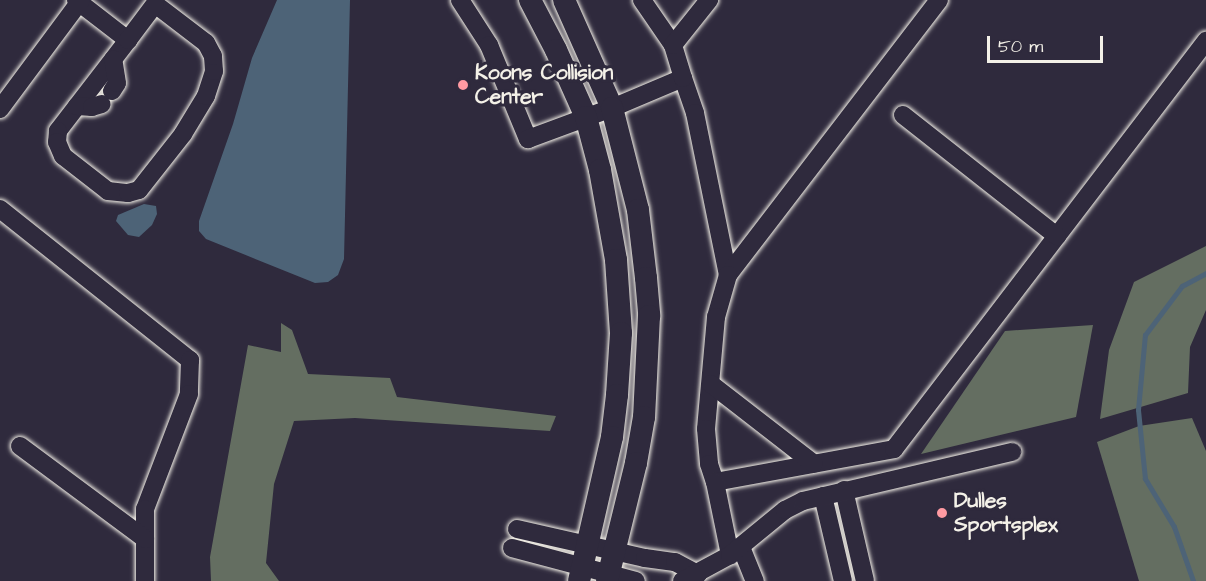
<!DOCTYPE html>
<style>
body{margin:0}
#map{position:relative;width:1206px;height:581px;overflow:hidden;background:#2f2a3d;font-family:"Architects Daughter",sans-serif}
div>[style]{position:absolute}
.green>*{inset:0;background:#646e61}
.water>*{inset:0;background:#4d6377}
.stream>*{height:4.5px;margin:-2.25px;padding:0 2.25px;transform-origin:2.25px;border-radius:2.25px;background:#4d6377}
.roads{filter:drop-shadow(0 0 2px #f4f1e8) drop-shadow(0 0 2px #f4f1e8)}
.minor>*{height:18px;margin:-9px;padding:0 9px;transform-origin:9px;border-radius:9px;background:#2f2a3d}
.major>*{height:22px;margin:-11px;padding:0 11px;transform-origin:11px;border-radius:11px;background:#2f2a3d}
.dots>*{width:16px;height:16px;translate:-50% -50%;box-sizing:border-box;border:3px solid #2f2a3d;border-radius:50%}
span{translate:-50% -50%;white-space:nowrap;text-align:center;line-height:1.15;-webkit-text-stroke:6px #2f2a3d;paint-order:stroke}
.poi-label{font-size:21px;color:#f4f1e8;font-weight:700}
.left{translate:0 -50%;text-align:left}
.scale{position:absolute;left:987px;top:36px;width:116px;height:27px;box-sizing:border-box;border:3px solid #f4f1e8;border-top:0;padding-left:8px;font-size:18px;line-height:21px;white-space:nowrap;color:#f4f1e8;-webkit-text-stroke:4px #2f2a3d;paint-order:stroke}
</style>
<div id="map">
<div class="green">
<div style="clip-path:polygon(1206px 246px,1206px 310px,1190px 347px,1188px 393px,1100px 419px,1109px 350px,1134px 282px)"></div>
<div style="clip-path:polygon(281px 323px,292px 330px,308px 374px,390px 378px,397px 397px,556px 416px,550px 431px,355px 418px,294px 421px,274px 484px,266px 563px,279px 581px,211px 581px,210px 557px,248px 345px,281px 352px)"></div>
<div style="clip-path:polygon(1093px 325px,1076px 417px,921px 454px,1005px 331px)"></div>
<div style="clip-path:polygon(1192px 418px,1206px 451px,1206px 581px,1139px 581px,1097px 442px,1139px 426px)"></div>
</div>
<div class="water">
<div style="clip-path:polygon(277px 0,350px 0,344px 259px,338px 275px,328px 282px,315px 283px,206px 239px,199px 231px,199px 221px,233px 124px,252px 58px)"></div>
<div style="clip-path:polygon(144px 204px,156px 206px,157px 214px,152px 225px,139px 237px,128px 235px,116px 221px,118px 215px)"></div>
</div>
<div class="stream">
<div style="left:1193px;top:581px;width:57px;rotate:-109.4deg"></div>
<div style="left:1174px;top:527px;width:56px;rotate:-121.1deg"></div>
<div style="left:1145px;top:479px;width:69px;rotate:-95.8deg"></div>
<div style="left:1138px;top:410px;width:75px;rotate:-84.7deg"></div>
<div style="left:1145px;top:335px;width:61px;rotate:-52.9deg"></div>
<div style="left:1182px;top:286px;width:27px;rotate:-28deg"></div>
</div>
<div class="roads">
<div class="minor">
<div style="left:76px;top:0;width:66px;rotate:37.6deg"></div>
<div style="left:128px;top:40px;width:115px;rotate:127.6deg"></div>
<div style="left:58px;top:131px;width:11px;rotate:95deg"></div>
<div style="left:57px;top:142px;width:15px;rotate:67deg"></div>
<div style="left:63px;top:156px;width:57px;rotate:37.9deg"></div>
<div style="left:108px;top:191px;width:20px;rotate:6deg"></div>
<div style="left:128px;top:193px;width:11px;rotate:-15deg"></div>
<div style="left:139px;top:190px;width:71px;rotate:-51.8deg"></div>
<div style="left:183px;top:134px;width:44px;rotate:-58.8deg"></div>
<div style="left:206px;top:96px;width:26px;rotate:-72deg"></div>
<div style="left:214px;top:71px;width:15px;rotate:-94deg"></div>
<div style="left:213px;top:56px;width:15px;rotate:-118deg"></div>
<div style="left:206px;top:43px;width:64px;rotate:-142.6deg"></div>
<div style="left:155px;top:4px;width:45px;rotate:126.9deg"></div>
<div style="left:460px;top:0;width:54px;rotate:57.2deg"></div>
<div style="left:489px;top:45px;width:102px;rotate:67.5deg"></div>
<div style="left:528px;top:139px;width:90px;rotate:-20.3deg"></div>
<div style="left:612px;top:108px;width:77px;rotate:-22.9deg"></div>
<div style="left:683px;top:78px;width:37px;rotate:71deg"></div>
<div style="left:695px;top:113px;width:165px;rotate:78.5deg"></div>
<div style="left:642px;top:0;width:55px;rotate:55.4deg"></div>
<div style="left:939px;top:0;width:347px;rotate:127.5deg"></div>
<div style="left:728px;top:275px;width:44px;rotate:105.9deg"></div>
<div style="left:716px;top:317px;width:112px;rotate:95.1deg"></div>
<div style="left:706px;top:429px;width:35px;rotate:85deg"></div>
<div style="left:709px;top:464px;width:19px;rotate:72deg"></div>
<div style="left:715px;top:482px;width:182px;rotate:-10.4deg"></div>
<div style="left:894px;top:449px;width:514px;rotate:-52.59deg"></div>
<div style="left:683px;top:78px;width:34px;rotate:-107deg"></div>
<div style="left:673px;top:45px;width:58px;rotate:-51.3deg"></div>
<div style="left:112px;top:91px;width:9px;rotate:-58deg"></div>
<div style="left:117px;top:83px;width:24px;rotate:-99deg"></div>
<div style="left:77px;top:106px;width:15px;rotate:4deg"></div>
<div style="left:92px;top:107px;width:10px;rotate:-17deg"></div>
<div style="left:0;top:109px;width:136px;rotate:-53.4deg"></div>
<div style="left:903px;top:115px;width:196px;rotate:38.2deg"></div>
<div style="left:0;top:209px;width:243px;rotate:38.5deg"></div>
<div style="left:190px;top:360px;width:34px;rotate:92deg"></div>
<div style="left:189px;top:394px;width:123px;rotate:110.9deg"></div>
<div style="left:145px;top:509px;width:72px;rotate:90deg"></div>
<div style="left:711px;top:384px;width:130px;rotate:37.8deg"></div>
<div style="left:20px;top:446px;width:156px;rotate:36.6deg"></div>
<div style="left:715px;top:482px;width:75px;rotate:78.4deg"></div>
<div style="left:844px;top:490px;width:93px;rotate:77deg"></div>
<div style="left:823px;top:496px;width:87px;rotate:76.8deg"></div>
<div style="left:517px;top:529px;width:131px;rotate:12.8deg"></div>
<div style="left:645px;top:558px;width:30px;rotate:8deg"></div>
<div style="left:675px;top:562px;width:26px;rotate:28deg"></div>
<div style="left:741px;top:547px;width:37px;rotate:68deg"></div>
<div style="left:512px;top:548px;width:128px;rotate:14.9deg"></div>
<div style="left:682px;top:581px;width:55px;rotate:-28.4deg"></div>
<div style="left:730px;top:555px;width:71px;rotate:-39.3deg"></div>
<div style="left:785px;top:510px;width:20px;rotate:-27deg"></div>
<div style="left:803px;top:501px;width:215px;rotate:-13.2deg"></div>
</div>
<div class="major">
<div style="left:530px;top:0;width:56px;rotate:62.5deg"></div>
<div style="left:556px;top:50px;width:73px;rotate:65.9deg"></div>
<div style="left:586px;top:117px;width:55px;rotate:75.2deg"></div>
<div style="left:600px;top:170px;width:91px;rotate:79.9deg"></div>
<div style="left:616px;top:260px;width:73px;rotate:86.1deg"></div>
<div style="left:621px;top:333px;width:62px;rotate:93.7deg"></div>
<div style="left:617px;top:395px;width:42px;rotate:96.8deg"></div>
<div style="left:612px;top:437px;width:148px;rotate:102.9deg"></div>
<div style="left:564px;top:0;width:118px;rotate:66deg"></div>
<div style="left:612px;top:108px;width:105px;rotate:75.7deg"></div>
<div style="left:638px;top:210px;width:68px;rotate:83.3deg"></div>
<div style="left:646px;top:278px;width:38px;rotate:85deg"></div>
<div style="left:649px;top:316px;width:101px;rotate:92.8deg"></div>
<div style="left:644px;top:417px;width:47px;rotate:99.9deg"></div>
<div style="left:636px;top:463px;width:122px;rotate:103.8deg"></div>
</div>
</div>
<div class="dots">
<div style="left:463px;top:85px;background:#ff9aa2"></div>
<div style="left:942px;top:513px;background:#ff9aa2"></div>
</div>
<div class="poi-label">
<span class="left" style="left:475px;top:85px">Koons Collision<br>Center</span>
<span class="left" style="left:954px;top:513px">Dulles<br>Sportsplex</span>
</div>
<div class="scale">50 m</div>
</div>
